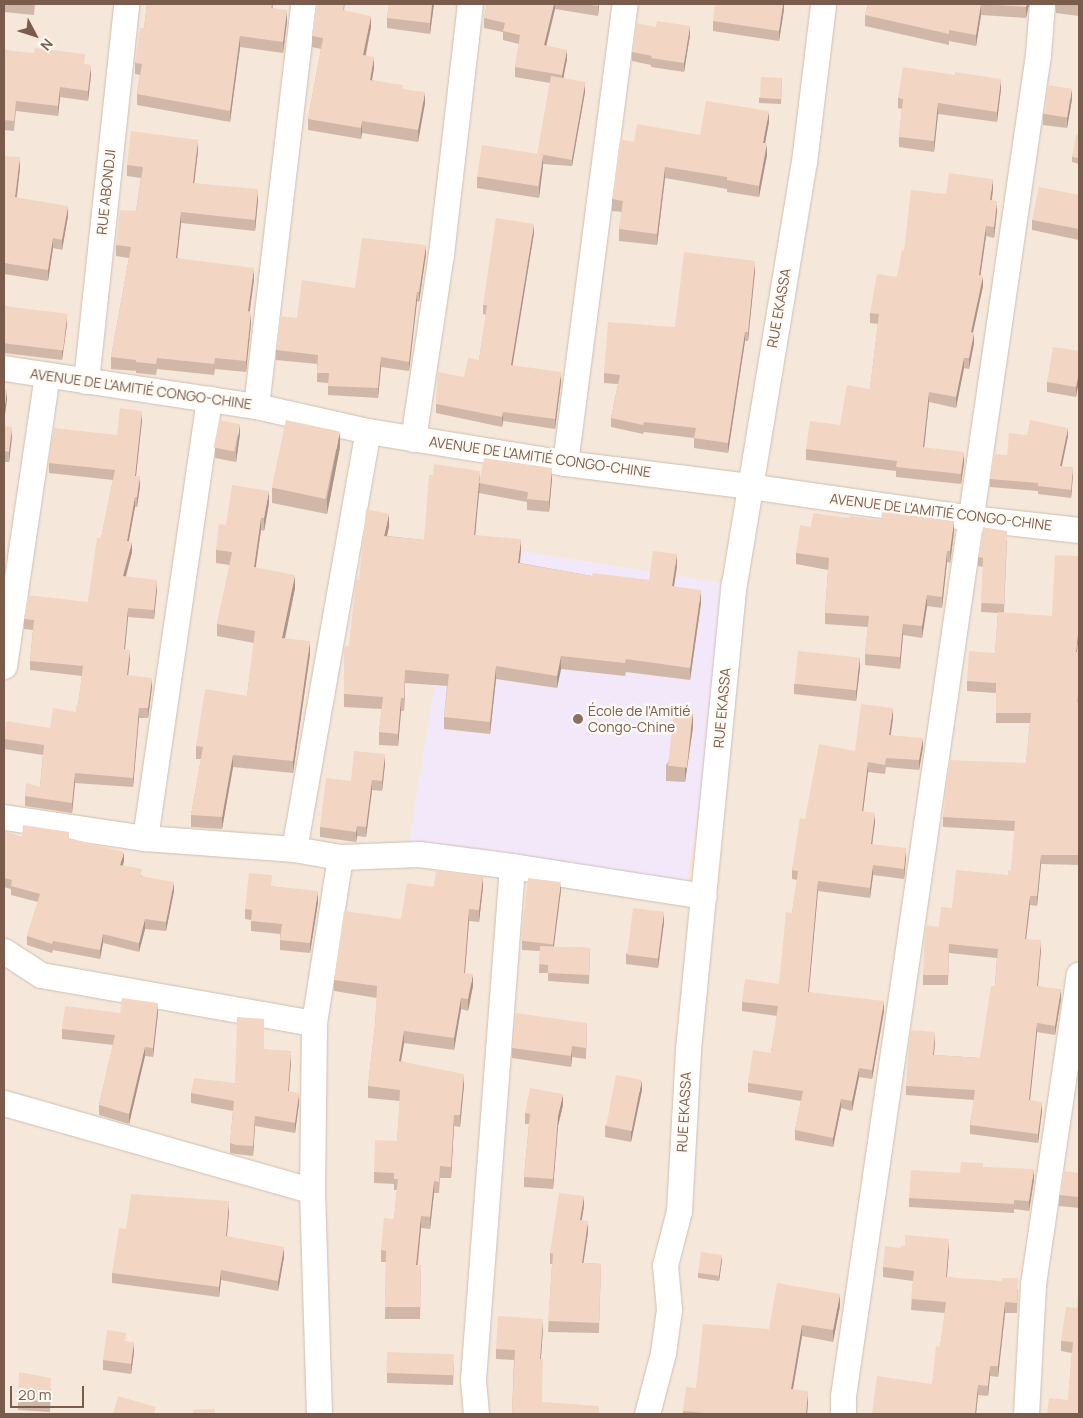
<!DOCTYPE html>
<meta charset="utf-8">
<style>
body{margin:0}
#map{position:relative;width:1083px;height:1418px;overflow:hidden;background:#fdf6ec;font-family:Manrope,sans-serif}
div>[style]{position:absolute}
.residential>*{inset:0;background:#f5e8da;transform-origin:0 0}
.education>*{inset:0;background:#f3e8fa;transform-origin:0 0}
.roads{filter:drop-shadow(0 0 1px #d1beb0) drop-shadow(0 0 1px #d1beb0)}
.minor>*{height:25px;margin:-12.5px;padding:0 12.5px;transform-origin:12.5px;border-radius:12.5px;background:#fff}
.wall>*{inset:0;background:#d1b7a8}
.shaded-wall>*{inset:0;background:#aa9588}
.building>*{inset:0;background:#f3d5c3;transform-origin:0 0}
.dots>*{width:14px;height:14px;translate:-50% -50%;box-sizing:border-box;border:2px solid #fffaf3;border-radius:50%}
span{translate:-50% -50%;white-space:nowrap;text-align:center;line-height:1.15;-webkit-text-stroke:4.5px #fffaf3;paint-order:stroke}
.street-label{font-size:14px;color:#7a5c4d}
.education-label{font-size:14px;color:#785e54}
.left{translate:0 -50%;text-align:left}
.frame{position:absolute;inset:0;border:5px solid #7a5c4d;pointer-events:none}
.north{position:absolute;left:10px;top:10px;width:50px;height:50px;-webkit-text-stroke:4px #fffaf3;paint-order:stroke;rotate:130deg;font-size:14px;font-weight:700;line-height:20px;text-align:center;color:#7a5c4d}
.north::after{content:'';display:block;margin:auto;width:18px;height:22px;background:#7a5c4d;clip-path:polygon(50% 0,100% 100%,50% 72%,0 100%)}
.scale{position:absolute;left:10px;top:1386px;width:74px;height:22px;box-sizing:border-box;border:2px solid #7a5c4d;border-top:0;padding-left:6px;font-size:15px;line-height:18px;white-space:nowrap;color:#7a5c4d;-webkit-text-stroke:4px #fffaf3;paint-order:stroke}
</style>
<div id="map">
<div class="residential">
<div style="left:4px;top:4px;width:1075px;height:1410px"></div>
</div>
<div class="education">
<div style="left:457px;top:541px;width:280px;height:315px;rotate:9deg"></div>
</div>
<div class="roads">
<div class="minor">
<div style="left:4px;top:368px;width:255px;rotate:8.6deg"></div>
<div style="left:256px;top:406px;width:115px;rotate:12.6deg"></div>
<div style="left:368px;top:431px;width:200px;rotate:9.2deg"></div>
<div style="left:565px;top:463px;width:185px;rotate:7.1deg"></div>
<div style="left:749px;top:486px;width:224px;rotate:8.2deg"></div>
<div style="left:971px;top:518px;width:109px;rotate:6.3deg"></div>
<div style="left:86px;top:381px;width:379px;rotate:-83.9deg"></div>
<div style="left:256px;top:406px;width:405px;rotate:-83.3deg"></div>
<div style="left:413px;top:439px;width:187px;rotate:-81.4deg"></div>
<div style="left:441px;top:254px;width:252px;rotate:-83.4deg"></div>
<div style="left:565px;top:463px;width:463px;rotate:-82.6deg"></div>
<div style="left:4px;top:666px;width:294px;rotate:-81.6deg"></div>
<div style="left:4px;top:817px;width:143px;rotate:8.5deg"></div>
<div style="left:145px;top:838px;width:149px;rotate:4.2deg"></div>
<div style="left:294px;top:849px;width:47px;rotate:9.9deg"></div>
<div style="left:340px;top:857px;width:79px;rotate:-2.2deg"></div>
<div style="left:419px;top:854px;width:94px;rotate:7.4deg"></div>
<div style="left:512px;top:866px;width:194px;rotate:8.9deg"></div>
<div style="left:145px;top:838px;width:444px;rotate:-81.7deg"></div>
<div style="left:294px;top:849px;width:424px;rotate:-80deg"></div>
<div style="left:4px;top:951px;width:44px;rotate:33deg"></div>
<div style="left:41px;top:975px;width:277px;rotate:10deg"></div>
<div style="left:4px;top:1103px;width:320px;rotate:15.9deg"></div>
<div style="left:319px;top:1414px;width:223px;rotate:-91.8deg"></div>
<div style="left:312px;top:1191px;width:168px;rotate:-89.3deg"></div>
<div style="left:314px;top:1023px;width:168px;rotate:-81.1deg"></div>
<div style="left:476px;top:1414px;width:35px;rotate:-95deg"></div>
<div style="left:473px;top:1379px;width:514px;rotate:-85.65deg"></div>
<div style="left:647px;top:1414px;width:63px;rotate:-75.3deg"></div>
<div style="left:663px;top:1353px;width:44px;rotate:-82.2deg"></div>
<div style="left:669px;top:1309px;width:44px;rotate:-95.2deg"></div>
<div style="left:665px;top:1265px;width:56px;rotate:-75.5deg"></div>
<div style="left:679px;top:1211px;width:162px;rotate:-86.8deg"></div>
<div style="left:688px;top:1049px;width:467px;rotate:-84.4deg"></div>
<div style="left:734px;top:584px;width:428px;rotate:-80.6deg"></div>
<div style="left:804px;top:162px;width:159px;rotate:-83.1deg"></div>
<div style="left:843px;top:1414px;width:18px;rotate:-90deg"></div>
<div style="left:843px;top:1396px;width:1356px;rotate:-81.73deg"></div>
<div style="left:1038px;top:54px;width:50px;rotate:-85.4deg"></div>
<div style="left:1026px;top:1414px;width:130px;rotate:-86.9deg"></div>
<div style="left:1033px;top:1284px;width:313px;rotate:-81.6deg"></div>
</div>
</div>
<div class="wall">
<div style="clip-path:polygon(4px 4px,35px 4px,34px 15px,4px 12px)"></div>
<div style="clip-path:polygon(147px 4px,273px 4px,273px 8px,287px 21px,283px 53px,240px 47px,230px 122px,137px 105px,137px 94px,140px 75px,135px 74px,135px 63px,144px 28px)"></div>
<div style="clip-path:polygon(316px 4px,345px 4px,344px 10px,371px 27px,366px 55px,374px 68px,372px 80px,403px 89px,425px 103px,418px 142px,362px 133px,361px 139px,308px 130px,308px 119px,321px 49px,312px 47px,312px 36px)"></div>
<div style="clip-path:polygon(389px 4px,434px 4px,430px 34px,387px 28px,387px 18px)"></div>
<div style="clip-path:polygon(487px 4px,599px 4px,598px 16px,555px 9px,546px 45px,567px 59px,563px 78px,585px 92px,572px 166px,543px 164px,539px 198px,477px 188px,477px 177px,538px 154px,550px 83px,515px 77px,515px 67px,519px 44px,503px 40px,503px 32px,484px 28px,484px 18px)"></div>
<div style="clip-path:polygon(784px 4px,784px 9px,779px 41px,713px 31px,713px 21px)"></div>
<div style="clip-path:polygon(868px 4px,1029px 4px,1026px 18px,981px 15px,976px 46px,949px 41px,949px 45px,865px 26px,865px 15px)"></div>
<div style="clip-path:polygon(1055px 4px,1079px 4px,1079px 16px,1056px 13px)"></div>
<div style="clip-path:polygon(690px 35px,684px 72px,651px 67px,651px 65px,632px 61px,632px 52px)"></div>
<div style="clip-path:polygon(4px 50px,85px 64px,91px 75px,88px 101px,60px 97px,58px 116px,16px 111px,14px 131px,4px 130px)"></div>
<div style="clip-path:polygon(782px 78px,781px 104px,759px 103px,759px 98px)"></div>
<div style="clip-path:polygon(1001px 89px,997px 122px,938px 114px,934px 152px,899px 147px,899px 137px,902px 109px,898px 108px,898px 98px)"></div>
<div style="clip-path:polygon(1072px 99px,1067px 128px,1043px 125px,1043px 114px)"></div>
<div style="clip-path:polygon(769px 122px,765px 143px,767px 155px,759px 197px,727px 192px,727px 189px,665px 178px,657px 245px,619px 241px,619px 229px,622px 212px,612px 211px,612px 199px,634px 142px,700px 135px)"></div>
<div style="clip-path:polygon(1079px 135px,1079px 164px,1072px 162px,1072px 157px)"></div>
<div style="clip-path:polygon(198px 151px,194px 183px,258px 201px,255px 231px,181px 223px,177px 258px,254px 279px,250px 311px,251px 323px,246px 372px,215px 369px,214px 375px,157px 369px,156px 375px,136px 373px,136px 371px,111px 369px,111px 357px,129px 258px,116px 256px,116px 245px,136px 211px,141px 178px,127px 176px,127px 165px)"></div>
<div style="clip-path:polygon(4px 156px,20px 168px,17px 198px,68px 216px,62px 250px,53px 248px,48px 281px,4px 274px,4px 275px)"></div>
<div style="clip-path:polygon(993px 189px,992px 200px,997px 211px,994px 238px,986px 236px,980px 276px,983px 286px,973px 332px,974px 343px,969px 369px,964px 368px,956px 408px,929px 402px,924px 448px,964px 462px,961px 484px,896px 477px,896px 471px,806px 460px,806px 449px,840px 425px,870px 389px,878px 324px,870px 323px,870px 313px,897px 277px,904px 251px)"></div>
<div style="clip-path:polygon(1079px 195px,1079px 240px,1032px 230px,1032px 220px)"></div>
<div style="clip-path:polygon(534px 233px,512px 365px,561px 382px,555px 429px,503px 421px,502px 427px,436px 413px,436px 404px,464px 377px,479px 360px,486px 315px,483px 314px,483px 305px)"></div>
<div style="clip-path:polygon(426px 254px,419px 302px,417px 301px,409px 371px,381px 367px,378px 398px,328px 395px,328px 383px,317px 382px,317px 364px,276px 360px,276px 350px,297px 318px,355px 288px)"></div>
<div style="clip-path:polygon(755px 271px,748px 341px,745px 341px,728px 453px,694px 448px,694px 438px,644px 432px,643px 434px,611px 427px,611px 418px,618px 384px,604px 383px,604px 373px,675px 327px)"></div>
<div style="clip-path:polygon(4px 306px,67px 324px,62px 360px,4px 353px)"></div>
<div style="clip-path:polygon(1079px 351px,1076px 397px,1047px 392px,1047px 382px)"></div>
<div style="clip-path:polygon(142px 420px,136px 476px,140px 486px,137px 507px,135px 507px,128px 542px,132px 552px,126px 577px,157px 589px,154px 619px,128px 617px,125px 649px,130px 659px,128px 675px,152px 687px,148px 718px,139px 718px,133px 787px,75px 783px,72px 813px,25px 806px,25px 796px,40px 787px,43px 755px,4px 749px,4px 738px,50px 728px,76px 712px,78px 705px,82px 676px,30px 670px,30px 661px,33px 630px,24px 629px,24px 619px,88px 602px,113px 480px,49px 473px,49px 463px,117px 435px)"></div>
<div style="clip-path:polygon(4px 426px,12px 437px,9px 462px,4px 462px)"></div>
<div style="clip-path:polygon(240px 434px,236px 462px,215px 458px,215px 448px)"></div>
<div style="clip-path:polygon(1027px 435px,1068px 436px,1062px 466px,1073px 475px,1071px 498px,1038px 494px,1038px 491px,990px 487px,990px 479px,1007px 455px)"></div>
<div style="clip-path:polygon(340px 447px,327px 514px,272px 503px,272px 488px)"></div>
<div style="clip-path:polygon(552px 479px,549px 512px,527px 510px,527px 502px,479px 493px,479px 485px,475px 535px,521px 551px,520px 563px,592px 576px,649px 580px,677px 566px,674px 586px,701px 603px,690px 680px,626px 672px,625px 676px,561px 669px,557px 688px,496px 679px,490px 734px,444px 729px,444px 717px,447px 686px,405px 683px,404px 711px,401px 711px,398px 746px,379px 745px,379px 732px,382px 709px,344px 707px,344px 646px,349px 646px,389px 527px,387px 536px,424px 540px,480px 482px)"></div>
<div style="clip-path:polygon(269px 503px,264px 531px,261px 530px,255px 568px,295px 588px,285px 639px,310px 654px,293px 773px,233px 767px,222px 829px,191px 827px,191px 815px,201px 759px,196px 759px,196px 746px,247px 696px,254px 643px,217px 636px,217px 624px,230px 565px,216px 563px,216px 550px,226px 525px)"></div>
<div style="clip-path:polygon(849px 518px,954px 532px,950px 563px,947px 562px,942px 608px,927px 606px,922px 638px,903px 635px,900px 669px,865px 665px,865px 654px,868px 627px,825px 624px,825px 613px,828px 570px,796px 564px,796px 553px,811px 527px)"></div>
<div style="clip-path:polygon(1007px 540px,1004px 613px,1077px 652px,1079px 703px,1079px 865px,1041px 864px,1037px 906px,1030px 905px,1026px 939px,1041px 950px,1038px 986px,1061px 999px,1055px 1035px,1037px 1032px,1030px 1100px,1042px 1111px,1038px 1143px,970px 1134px,970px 1125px,974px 1100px,906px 1095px,906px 1086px,935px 1041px,934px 1055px,980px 1058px,995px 986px,997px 958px,949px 953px,948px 985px,923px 985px,923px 975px,939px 927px,952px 908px,1008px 875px,1011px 871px,1015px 831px,943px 827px,943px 817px,1026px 763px,1030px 723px,996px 723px,996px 693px,967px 691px,967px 681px,995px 653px,998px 613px,981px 612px,983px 567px,978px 566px,978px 557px)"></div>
<div style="clip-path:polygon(860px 668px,856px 701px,794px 694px,794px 684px)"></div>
<div style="clip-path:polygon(893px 718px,891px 735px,923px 747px,919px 770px,886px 767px,885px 774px,868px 772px,863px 811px,875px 822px,872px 844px,906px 858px,904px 879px,873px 875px,870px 898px,818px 891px,809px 992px,884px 1011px,872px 1079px,859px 1077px,852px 1111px,841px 1108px,833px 1147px,795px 1140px,795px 1130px,801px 1101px,748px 1092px,748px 1083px,771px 1053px,777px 1016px,742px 1011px,742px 1002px,779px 984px,792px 913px,797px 880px,792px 879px,792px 870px,805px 819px,855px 751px)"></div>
<div style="clip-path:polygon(693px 727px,685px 782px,666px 781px,666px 765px)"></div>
<div style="clip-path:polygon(385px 764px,382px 791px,372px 790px,366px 837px,357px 836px,356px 842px,320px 837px,320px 827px,351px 781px)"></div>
<div style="clip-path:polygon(4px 832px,22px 837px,69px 838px,124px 861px,123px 865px,142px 876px,174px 891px,166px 931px,145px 929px,139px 952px,103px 943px,100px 959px,53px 950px,52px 953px,27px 945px,27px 936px,38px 902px,11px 895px,11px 889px,4px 887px)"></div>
<div style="clip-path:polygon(272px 886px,318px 902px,310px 953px,280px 950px,280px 934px,251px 931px,251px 920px,245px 919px,245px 909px)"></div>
<div style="clip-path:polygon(434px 887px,483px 887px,479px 922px,469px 921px,465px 973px,473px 986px,468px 1011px,461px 1009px,454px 1050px,404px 1043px,401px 1061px,464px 1085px,460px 1127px,454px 1126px,451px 1178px,440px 1178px,439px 1193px,434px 1193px,430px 1229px,421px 1228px,418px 1265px,421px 1265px,420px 1319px,385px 1319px,386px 1262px,381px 1262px,381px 1250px,394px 1219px,397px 1190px,394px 1190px,394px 1184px,374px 1183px,374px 1172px,397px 1141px,400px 1101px,368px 1098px,368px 1086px,375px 1025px,377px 998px,334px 991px,334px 980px,401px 919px)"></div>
<div style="clip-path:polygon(561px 890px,554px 947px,590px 948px,589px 984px,548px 981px,548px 973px,539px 973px,540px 951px,522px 950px,522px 941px)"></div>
<div style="clip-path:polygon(664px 922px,658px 968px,626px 964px,626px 954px)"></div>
<div style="clip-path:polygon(120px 1013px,158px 1013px,153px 1057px,145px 1056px,129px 1124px,99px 1115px,99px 1105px,113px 1045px,62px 1039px,62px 1029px)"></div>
<div style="clip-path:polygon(587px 1023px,586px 1059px,572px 1057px,571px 1067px,512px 1058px,512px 1048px)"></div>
<div style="clip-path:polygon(264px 1049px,291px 1061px,289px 1091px,299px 1103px,295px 1133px,255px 1126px,253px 1156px,236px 1154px,230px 1153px,230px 1143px,233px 1111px,191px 1103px,191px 1093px,235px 1083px)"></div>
<div style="clip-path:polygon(642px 1090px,631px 1142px,605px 1137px,605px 1126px)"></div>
<div style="clip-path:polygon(563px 1105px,558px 1126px,553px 1189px,524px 1187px,524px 1177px,529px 1124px,525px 1124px,525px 1113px)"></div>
<div style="clip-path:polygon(983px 1167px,1034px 1179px,1029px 1211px,1014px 1209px,1014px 1213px,909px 1207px,909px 1198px,960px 1173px)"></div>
<div style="clip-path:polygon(1079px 1173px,1079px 1208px,1059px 1206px,1059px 1195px)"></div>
<div style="clip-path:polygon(584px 1206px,581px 1221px,588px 1232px,583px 1263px,601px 1264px,599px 1333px,548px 1332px,552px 1264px,550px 1264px,550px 1253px)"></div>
<div style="clip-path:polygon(229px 1211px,227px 1236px,284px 1257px,278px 1291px,221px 1280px,219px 1297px,112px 1283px,112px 1273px,126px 1229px)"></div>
<div style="clip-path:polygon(900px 1248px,949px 1249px,947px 1277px,1018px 1289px,1017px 1313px,1005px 1313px,998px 1377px,990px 1376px,988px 1396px,978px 1395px,976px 1414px,872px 1414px,932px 1384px,940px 1347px,945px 1313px,911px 1310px,913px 1281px,883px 1277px,883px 1267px)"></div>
<div style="clip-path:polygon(722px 1260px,719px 1281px,698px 1278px,698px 1273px)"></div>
<div style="clip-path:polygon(840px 1306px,833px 1342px,802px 1336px,793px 1389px,808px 1402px,807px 1414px,683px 1414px,683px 1411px,696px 1388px,769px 1329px)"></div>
<div style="clip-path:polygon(1077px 1308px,1068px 1400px,1072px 1353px,1061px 1351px,1061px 1341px)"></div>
<div style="clip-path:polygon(543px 1328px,541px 1359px,542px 1402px,512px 1414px,514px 1360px,496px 1359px,496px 1349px)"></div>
<div style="clip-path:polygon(126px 1341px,134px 1352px,131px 1374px,103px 1370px,103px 1360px)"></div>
<div style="clip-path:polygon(387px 1352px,454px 1364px,453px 1385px,387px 1383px)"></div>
<div style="clip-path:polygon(51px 1389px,50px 1412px,18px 1410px,18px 1400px)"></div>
</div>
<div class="shaded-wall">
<div style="clip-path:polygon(432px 4px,434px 4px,430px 34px,430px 23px)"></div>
<div style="clip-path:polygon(554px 4px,555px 4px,555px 9px,544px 55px,544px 45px)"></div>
<div style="clip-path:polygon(598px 4px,599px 4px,598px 16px)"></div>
<div style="clip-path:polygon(783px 4px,784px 4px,784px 9px,779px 41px,779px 31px)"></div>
<div style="clip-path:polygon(981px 4px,981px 15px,976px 46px,976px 35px)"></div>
<div style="clip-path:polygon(1027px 4px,1029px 4px,1026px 18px,1026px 7px)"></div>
<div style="clip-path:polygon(287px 10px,287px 21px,283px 53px,283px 42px)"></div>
<div style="clip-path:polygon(371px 16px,371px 27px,363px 66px,363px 55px)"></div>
<div style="clip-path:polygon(690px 26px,690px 35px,684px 72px,684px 63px)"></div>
<div style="clip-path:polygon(240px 36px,240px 47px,230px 122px,230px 111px)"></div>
<div style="clip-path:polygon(567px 50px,567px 59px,562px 85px,562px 75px)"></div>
<div style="clip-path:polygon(374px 57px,374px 68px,370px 91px,370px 80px)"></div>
<div style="clip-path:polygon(91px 65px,91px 75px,88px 101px,88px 91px)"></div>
<div style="clip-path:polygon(1001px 79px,1001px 89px,997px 122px,997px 112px)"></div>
<div style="clip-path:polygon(585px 82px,585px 92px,572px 166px,572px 156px)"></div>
<div style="clip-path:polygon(60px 87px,60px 97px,58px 116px,58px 106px)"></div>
<div style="clip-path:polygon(1072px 89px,1072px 99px,1067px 128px,1067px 118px)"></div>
<div style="clip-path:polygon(425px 92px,425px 103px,418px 142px,418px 130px)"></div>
<div style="clip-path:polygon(938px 103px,938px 114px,934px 152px,934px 141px)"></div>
<div style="clip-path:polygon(769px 111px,769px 122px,763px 154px,763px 143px)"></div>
<div style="clip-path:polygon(362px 121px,362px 133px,361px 139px,361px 128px)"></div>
<div style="clip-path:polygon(198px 140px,198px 151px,193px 194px,193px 183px)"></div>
<div style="clip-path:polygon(767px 143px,767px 155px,759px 197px,759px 186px)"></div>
<div style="clip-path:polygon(543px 155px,543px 166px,539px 198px,539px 188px)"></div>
<div style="clip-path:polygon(20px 157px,20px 168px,15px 208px,15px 197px)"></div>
<div style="clip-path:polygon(665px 167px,665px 178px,657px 245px,657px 234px)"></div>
<div style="clip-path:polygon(993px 179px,993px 189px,990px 210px,990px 200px)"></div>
<div style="clip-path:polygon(258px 189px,258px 201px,255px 231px,255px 220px)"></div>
<div style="clip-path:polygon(997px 201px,997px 211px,994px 238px,994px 227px)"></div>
<div style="clip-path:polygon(68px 206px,68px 216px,62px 250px,62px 240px)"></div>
<div style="clip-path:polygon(181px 212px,181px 223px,176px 269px,176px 258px)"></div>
<div style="clip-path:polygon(534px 224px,534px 233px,511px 375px,511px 365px)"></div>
<div style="clip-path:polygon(986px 226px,986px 236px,979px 286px,979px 275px)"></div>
<div style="clip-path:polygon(53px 238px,53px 248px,48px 281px,48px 270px)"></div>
<div style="clip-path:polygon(426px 245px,426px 254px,419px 302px,419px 292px)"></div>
<div style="clip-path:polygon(755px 261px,755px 271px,748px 341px,748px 332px)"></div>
<div style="clip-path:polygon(254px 268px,254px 279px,248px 322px,248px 311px)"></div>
<div style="clip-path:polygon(983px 276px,983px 286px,971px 342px,971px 332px)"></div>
<div style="clip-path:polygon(417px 292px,417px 301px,409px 371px,409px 362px)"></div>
<div style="clip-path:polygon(251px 312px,251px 323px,246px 372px,246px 361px)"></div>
<div style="clip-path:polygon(67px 314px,67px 324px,62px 360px,62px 350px)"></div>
<div style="clip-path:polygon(745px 332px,745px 341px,728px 453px,728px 443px)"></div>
<div style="clip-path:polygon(974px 333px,974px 343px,969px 369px,969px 358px)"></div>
<div style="clip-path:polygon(381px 357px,381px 367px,378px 398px,378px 388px)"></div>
<div style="clip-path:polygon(964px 358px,964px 368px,956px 408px,956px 397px)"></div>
<div style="clip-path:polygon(1079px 371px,1079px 381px,1076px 397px,1076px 387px)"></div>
<div style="clip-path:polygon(561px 372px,561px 382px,555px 429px,555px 419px)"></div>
<div style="clip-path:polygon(7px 390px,7px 400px,4px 422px,4px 412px)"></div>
<div style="clip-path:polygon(929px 392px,929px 402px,923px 458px,923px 447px)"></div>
<div style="clip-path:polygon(142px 411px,142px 420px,135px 485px,135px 476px)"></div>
<div style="clip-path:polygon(503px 412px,503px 421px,502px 427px,502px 417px)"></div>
<div style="clip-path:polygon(240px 424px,240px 434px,236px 462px,236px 452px)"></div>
<div style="clip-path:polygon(12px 427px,12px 437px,9px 462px,9px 452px)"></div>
<div style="clip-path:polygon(1068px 428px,1068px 436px,1060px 474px,1060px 466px)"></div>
<div style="clip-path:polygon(340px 431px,340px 447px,327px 514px,327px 499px)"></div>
<div style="clip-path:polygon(964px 452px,964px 462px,961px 484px,961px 474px)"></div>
<div style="clip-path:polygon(1073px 467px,1073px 475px,1071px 498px,1071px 490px)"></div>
<div style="clip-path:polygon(552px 468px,552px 479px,549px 512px,549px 501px)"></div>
<div style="clip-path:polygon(480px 471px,480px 483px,474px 548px,474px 535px)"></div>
<div style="clip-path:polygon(140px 476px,140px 486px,137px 507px,137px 497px)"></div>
<div style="clip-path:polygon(269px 491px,269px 503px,264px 531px,264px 518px)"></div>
<div style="clip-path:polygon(135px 497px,135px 507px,127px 551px,127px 541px)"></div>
<div style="clip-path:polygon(389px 514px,389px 527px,384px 548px,384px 536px)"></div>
<div style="clip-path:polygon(261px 518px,261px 530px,254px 580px,254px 567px)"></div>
<div style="clip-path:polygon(954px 521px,954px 532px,950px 563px,950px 551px)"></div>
<div style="clip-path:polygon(521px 539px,521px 551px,518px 575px,518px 563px)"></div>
<div style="clip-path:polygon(132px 542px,132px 552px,123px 586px,123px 576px)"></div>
<div style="clip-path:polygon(947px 551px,947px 562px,942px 608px,942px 597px)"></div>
<div style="clip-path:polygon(677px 554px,677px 566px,672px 599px,672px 586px)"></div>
<div style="clip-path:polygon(295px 575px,295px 588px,282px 651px,282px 638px)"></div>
<div style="clip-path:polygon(157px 580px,157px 589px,154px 619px,154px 610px)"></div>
<div style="clip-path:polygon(701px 590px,701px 603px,690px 680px,690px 668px)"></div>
<div style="clip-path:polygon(927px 595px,927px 606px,922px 638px,922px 626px)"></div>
<div style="clip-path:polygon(128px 608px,128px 617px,124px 659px,124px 649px)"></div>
<div style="clip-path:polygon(1079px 622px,1079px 632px,1076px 662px,1076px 652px)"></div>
<div style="clip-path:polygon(903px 624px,903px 635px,900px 669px,900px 657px)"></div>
<div style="clip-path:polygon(310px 641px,310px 654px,293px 773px,293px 761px)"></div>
<div style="clip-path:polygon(130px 650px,130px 659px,127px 685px,127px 675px)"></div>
<div style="clip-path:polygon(561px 656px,561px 669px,557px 688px,557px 676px)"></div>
<div style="clip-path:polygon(860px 657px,860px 668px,856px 701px,856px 690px)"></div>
<div style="clip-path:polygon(496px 666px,496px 679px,490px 734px,490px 722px)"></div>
<div style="clip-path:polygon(405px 670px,405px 683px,404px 711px,404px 698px)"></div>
<div style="clip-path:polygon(152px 678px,152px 687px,148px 718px,148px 708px)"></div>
<div style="clip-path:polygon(401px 698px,401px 711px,398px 746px,398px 734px)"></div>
<div style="clip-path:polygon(139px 708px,139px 718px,133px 787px,133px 778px)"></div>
<div style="clip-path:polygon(893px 708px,893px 718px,889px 744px,889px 735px)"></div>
<div style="clip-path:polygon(693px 711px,693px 727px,685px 782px,685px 767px)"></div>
<div style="clip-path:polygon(923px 738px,923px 747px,919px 770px,919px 760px)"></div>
<div style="clip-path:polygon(385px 754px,385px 764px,382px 791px,382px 781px)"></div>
<div style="clip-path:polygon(233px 755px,233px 767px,222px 829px,222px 817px)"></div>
<div style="clip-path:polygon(868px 762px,868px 772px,862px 820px,862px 811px)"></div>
<div style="clip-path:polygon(75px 773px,75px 783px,72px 813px,72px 803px)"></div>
<div style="clip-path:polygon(372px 780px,372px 790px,366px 837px,366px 827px)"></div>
<div style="clip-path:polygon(875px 813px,875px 822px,871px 853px,871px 844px)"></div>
<div style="clip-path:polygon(357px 826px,357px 836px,356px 842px,356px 832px)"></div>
<div style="clip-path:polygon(906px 848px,906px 858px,904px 879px,904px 869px)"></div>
<div style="clip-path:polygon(124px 852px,124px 861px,120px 874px,120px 865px)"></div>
<div style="clip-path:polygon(1041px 855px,1041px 864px,1037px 906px,1037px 896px)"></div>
<div style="clip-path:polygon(873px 865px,873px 875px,870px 898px,870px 888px)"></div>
<div style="clip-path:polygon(483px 876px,483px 887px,479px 922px,479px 910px)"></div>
<div style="clip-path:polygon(818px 881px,818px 891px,808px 1001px,808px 992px)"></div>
<div style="clip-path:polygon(174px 882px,174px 891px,166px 931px,166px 922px)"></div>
<div style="clip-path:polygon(561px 882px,561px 890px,553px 952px,553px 944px)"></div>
<div style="clip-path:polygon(318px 891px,318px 902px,310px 953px,310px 943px)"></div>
<div style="clip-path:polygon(1030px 896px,1030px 905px,1025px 948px,1025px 939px)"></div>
<div style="clip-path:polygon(469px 909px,469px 921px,464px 984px,464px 973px)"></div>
<div style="clip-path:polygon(664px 912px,664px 922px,658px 968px,658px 958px)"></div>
<div style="clip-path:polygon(145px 919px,145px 929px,139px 952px,139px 943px)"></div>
<div style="clip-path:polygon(103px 934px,103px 943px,100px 959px,100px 950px)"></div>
<div style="clip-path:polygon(1041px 940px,1041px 950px,1037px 996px,1037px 986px)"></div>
<div style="clip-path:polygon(473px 974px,473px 986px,468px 1011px,468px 999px)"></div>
<div style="clip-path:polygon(1061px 989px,1061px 999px,1055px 1035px,1055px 1026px)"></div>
<div style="clip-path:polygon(461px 998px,461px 1009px,454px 1050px,454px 1038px)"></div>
<div style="clip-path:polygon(884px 1001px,884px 1011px,872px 1079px,872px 1070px)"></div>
<div style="clip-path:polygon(158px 1003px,158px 1013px,153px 1057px,153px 1048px)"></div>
<div style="clip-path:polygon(1037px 1023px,1037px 1032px,1029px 1110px,1029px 1100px)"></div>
<div style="clip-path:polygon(404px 1031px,404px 1043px,399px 1072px,399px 1061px)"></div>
<div style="clip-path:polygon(935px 1032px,935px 1041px,933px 1065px,933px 1055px)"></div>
<div style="clip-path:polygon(572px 1046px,572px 1057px,571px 1067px,571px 1056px)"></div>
<div style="clip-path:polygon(145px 1047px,145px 1056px,129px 1124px,129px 1114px)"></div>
<div style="clip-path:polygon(291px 1051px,291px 1061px,288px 1101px,288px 1091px)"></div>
<div style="clip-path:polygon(859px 1068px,859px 1077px,852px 1111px,852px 1101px)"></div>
<div style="clip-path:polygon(464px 1074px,464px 1085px,460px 1127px,460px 1115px)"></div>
<div style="clip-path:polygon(642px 1080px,642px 1090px,631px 1142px,631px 1132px)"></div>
<div style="clip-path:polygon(299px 1093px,299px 1103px,295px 1133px,295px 1123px)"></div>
<div style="clip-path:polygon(563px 1094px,563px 1105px,558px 1126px,553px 1189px,553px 1179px,558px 1116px)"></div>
<div style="clip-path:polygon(841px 1099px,841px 1108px,833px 1147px,833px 1138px)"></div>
<div style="clip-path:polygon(1042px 1102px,1042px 1111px,1038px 1143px,1038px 1134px)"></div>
<div style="clip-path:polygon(454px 1115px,454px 1126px,451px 1178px,451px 1167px)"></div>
<div style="clip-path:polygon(255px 1116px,255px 1126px,253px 1156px,253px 1146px)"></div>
<div style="clip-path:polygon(1034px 1169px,1034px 1179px,1029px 1211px,1029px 1201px)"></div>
<div style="clip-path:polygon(434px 1181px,434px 1193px,430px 1229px,430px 1217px)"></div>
<div style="clip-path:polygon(584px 1196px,584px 1206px,580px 1231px,580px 1220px)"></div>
<div style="clip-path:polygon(229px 1201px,229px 1211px,226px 1246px,226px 1236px)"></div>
<div style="clip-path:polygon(421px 1216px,421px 1228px,416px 1276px,416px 1265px)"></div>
<div style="clip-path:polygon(588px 1221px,588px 1232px,582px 1273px,582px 1263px)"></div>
<div style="clip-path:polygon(949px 1239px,949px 1249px,946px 1287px,946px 1277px)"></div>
<div style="clip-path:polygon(284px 1247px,284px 1257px,278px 1291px,278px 1281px)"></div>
<div style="clip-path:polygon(722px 1255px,722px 1260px,719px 1281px,719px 1276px)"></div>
<div style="clip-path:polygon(221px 1270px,221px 1280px,219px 1297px,219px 1287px)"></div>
<div style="clip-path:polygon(840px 1294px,840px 1306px,833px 1342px,833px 1330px)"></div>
<div style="clip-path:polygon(1005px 1302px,1005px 1313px,998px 1377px,998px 1366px)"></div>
<div style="clip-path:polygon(543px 1319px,543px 1328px,540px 1369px,540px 1359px)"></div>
<div style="clip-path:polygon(802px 1325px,802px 1336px,791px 1400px,791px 1389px)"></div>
<div style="clip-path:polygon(134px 1342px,134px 1352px,131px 1374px,131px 1364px)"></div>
<div style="clip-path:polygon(990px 1366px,990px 1376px,988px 1396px,988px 1386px)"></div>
<div style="clip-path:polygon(978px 1385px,978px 1395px,976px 1414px,975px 1414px)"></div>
<div style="clip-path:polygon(808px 1391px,808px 1402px,807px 1414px,806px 1414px)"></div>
</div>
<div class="building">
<div style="clip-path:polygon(147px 4px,272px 4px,271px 8px,287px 10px,283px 42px,240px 36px,230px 111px,137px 94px,142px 64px,135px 63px,140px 28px,144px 28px)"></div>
<div style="clip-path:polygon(316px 4px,344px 4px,343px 10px,371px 16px,363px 55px,374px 57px,370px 80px,403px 85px,402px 89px,425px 92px,418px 130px,362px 121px,361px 128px,308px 119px,323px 38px,312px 36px)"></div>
<div style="clip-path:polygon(389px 4px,432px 4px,430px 23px,387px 18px)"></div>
<div style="clip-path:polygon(487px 4px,554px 4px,544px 45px,567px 50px,562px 75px,515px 67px,520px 35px,503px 31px,505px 23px,484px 18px)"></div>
<div style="clip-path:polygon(586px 4px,598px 4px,598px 6px)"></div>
<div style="clip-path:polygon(715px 4px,783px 4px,779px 31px,713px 21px)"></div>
<div style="clip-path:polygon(868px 4px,1027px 4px,1026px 7px,981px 4px,976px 35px,949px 30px,949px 34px,865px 15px)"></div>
<div style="clip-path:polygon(1067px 4px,1079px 4px,1079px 5px)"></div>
<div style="clip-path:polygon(657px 21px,690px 26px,684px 63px,651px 58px,652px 56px,632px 52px,636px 23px,656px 27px)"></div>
<div style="clip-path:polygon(35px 48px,85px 54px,84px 64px,91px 65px,88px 91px,60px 87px,58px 106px,16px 101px,14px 121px,4px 120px,4px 50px,34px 53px)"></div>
<div style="clip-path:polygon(903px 67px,955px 75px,955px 72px,1001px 79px,997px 112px,938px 103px,934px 141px,899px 137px,903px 99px,898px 98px)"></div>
<div style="left:551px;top:76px;width:35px;height:79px;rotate:10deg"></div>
<div style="left:761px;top:77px;width:21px;height:21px;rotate:3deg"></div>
<div style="left:1048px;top:85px;width:24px;height:29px;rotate:9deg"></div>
<div style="clip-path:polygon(706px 101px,769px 111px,763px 143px,767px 143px,759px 186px,727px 180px,727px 177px,665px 167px,657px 234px,619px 229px,623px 201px,612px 199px,620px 139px,634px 142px,637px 124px,700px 135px)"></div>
<div style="clip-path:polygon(131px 131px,198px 140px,193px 183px,258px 189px,255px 220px,181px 212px,176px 258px,254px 268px,248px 311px,251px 312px,246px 361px,215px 358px,214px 364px,157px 358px,156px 364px,136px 362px,136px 360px,111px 357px,131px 247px,116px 245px,120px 210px,136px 211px,143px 167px,127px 165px)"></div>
<div style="clip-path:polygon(1076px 135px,1079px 135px,1079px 158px,1072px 157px)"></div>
<div style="left:482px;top:145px;width:62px;height:32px;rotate:9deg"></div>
<div style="clip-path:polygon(4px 156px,20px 157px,15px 197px,68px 206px,62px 240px,53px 238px,48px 270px,4px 263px,4px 265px)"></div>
<div style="clip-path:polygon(949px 173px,993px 179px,990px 200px,997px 201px,994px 227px,986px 226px,979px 275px,983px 276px,971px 332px,974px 333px,969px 358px,964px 358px,956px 397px,929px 392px,923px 447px,964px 452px,961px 474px,896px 467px,897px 461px,806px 449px,810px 421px,840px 425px,847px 385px,870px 389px,879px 314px,870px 313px,877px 274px,897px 277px,902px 250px,904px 251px,911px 190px,946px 194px)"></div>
<div style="clip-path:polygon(1039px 187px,1079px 195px,1079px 229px,1032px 220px)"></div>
<div style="clip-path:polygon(496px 218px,534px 224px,511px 365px,561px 372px,555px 419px,503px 412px,502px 417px,436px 404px,438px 372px,464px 377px,468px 358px,479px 360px,487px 305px,483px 305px)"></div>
<div style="clip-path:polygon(362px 238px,426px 245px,419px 292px,417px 292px,409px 362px,381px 357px,378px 388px,328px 386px,329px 373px,317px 373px,318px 355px,276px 350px,280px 316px,297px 318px,302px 280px,355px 288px)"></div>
<div style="clip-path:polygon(684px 252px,755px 261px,748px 332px,745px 332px,728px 443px,694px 438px,696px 428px,644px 422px,643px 425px,611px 418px,620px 375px,604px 373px,608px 322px,675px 327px)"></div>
<div style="left:4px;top:306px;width:64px;height:37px;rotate:7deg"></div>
<div style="clip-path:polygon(1053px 347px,1079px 351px,1079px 371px,1076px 387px,1047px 382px)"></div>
<div style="clip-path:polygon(4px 390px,7px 390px,4px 412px)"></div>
<div style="clip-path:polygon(120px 408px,142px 411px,135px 476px,140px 476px,137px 497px,135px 497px,127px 541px,132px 542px,123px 576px,157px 580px,154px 610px,128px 608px,124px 649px,130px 650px,127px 675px,152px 678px,148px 708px,139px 708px,133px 778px,75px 773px,72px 803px,25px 796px,26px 783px,40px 787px,44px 745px,4px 739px,6px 721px,50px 728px,53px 708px,76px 712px,76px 705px,78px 705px,83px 666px,30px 661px,34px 620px,24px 619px,28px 595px,88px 602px,97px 538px,101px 538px,115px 470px,49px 463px,53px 428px,117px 435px)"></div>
<div style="left:219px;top:420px;width:21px;height:28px;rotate:11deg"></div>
<div style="left:286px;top:420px;width:55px;height:69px;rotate:12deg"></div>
<div style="clip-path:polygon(1030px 420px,1068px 428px,1060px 466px,1073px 467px,1071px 490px,1038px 486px,1038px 483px,990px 479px,993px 454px,1007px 455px,1009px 433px,1027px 435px)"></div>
<div style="clip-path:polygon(4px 426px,12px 427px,9px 452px,4px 451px)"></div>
<div style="clip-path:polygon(484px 458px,552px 468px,549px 501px,527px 499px,528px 492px,479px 483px)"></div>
<div style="clip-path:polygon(434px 464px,480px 471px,474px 535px,521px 539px,518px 563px,592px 576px,593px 573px,649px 580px,653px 551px,677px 554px,672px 586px,701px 590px,690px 668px,626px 659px,625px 663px,561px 656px,557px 676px,496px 666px,490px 722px,444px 717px,449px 674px,405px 670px,404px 698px,401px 698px,398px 734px,379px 732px,383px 697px,344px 694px,344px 646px,349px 646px,356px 580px,359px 580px,366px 509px,389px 514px,384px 536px,424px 540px,429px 475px,433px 475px)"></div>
<div style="clip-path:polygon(232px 485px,269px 491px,264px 518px,261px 518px,254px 567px,295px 575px,282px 638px,310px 641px,293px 761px,233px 755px,222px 817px,191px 815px,203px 747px,196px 746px,205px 689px,247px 696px,255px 631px,217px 624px,232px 552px,216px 550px,219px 524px,226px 525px)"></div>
<div style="clip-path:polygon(882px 511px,954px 521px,950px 551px,947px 551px,942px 597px,927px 595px,922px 626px,903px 624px,900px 657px,865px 654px,869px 616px,825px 613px,829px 558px,796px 553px,800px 525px,811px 527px,813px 513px,849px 518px,849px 516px,881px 520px)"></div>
<div style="clip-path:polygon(983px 527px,1007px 531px,1004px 604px,981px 603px,983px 558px,978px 557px)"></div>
<div style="clip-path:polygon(1055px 555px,1079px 556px,1079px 622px,1076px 652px,1079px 652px,1079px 689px,1077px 702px,1079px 703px,1079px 855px,1041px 855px,1037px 896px,1030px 896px,1025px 939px,1041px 940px,1037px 986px,1061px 989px,1055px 1026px,1037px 1023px,1029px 1100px,1042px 1102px,1038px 1134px,970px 1125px,975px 1090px,906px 1086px,910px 1030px,935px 1032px,933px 1055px,980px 1058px,991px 986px,995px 986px,998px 949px,949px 944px,948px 975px,923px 975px,925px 925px,939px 927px,941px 907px,952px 908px,956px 870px,1008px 875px,1008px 870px,1011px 871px,1015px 821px,943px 817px,949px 760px,1026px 763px,1031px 713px,996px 713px,996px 683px,967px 681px,969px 651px,995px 653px,998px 612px,1052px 616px)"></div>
<div style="left:798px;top:651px;width:62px;height:33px;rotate:6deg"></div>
<div style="clip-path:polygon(861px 704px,893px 708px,889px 735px,923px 738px,919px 760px,886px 758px,885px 765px,868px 762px,862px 811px,875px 813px,871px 844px,906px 848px,904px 869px,873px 865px,870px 888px,818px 881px,808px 992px,884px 1001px,872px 1070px,859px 1068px,852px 1101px,841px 1099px,833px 1138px,795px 1130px,803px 1091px,748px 1083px,753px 1050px,771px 1053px,778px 1006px,742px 1002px,745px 979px,779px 984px,786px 912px,792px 913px,798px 871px,792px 870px,800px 818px,805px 819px,819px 744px,855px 751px)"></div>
<div style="left:674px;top:709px;width:19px;height:57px;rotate:6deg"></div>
<div style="clip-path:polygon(354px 751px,385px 754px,382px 781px,372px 780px,366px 827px,357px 826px,356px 832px,320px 827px,326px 778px,351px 781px)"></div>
<div style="clip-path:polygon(23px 825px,69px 832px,69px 838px,124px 852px,120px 865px,142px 869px,140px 876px,174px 882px,166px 922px,145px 919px,139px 943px,103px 934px,100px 950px,53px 941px,52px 944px,27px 936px,40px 894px,11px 886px,12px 880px,4px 878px,4px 832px,22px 837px)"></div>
<div style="clip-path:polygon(436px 870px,483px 876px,479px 910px,469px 909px,464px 973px,473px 974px,468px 999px,461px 998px,454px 1038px,404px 1031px,399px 1061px,464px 1074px,460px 1115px,454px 1115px,451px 1167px,440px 1166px,439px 1182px,434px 1181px,430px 1217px,421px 1216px,416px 1265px,421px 1265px,420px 1307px,385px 1307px,386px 1251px,381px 1250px,384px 1218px,394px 1219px,398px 1179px,394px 1179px,394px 1173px,374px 1172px,375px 1140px,397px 1141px,400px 1090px,368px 1086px,375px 1025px,377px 986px,334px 980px,344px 911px,401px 919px,407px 883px,434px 887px)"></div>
<div style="clip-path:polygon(249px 873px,272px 875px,271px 886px,318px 891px,310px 943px,280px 940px,282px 924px,251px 921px,252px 910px,245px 909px)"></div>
<div style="left:528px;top:878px;width:33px;height:63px;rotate:7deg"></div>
<div style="left:633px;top:908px;width:31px;height:47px;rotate:7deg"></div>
<div style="clip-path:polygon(540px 946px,590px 948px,589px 975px,548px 973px,548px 965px,539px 964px)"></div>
<div style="clip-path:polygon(122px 998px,158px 1003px,153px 1048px,145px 1047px,129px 1114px,99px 1105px,115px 1035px,62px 1029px,65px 1006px,120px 1013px)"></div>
<div style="clip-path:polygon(516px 1013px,587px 1023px,586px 1048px,572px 1046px,571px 1056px,512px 1048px)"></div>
<div style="clip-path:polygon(237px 1017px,264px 1019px,264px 1049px,291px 1051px,288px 1091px,299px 1093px,295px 1123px,255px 1116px,253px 1146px,236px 1145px,230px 1143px,234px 1101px,191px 1093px,194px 1078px,235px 1083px)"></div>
<div style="left:616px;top:1075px;width:26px;height:52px;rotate:11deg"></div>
<div style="clip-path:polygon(530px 1088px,563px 1094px,558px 1116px,553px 1179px,524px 1177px,530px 1114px,525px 1113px)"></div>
<div style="clip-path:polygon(961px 1162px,983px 1163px,983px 1167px,1034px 1169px,1029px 1201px,1014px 1200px,1014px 1204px,909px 1198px,911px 1170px,960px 1173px)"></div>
<div style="clip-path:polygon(1063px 1171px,1079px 1173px,1079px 1197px,1059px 1195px)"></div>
<div style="clip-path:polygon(559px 1193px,584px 1196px,580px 1220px,588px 1221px,582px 1263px,601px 1264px,599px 1323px,548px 1321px,553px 1254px,550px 1253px)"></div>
<div style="clip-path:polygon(131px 1194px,229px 1201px,226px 1236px,284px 1247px,278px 1281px,221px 1270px,219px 1287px,112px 1273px,119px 1228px,126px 1229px)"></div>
<div style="clip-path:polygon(905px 1235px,949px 1239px,946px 1277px,1002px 1281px,1002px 1278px,1018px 1278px,1017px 1303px,1005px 1302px,998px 1366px,990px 1366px,988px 1386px,978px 1385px,975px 1414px,872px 1414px,877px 1376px,932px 1384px,936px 1346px,940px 1347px,946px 1302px,911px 1299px,914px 1271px,883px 1267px,885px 1246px,900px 1248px,901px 1246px,905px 1246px)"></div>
<div style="left:701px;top:1252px;width:21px;height:21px;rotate:8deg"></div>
<div style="clip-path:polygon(777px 1283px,840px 1294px,833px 1330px,802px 1325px,791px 1389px,808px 1391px,806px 1414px,717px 1414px,683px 1411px,686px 1387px,696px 1388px,703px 1324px,769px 1329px)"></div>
<div style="clip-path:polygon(1079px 1284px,1079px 1414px,1047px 1414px,1049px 1398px,1068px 1400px,1073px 1342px,1061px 1341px,1066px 1307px,1077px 1308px)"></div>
<div style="clip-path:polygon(498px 1316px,543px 1319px,540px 1359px,543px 1359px,542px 1402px,599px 1406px,599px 1414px,512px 1414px,515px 1350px,496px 1349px)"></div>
<div style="clip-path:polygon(107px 1330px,126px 1333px,125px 1341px,134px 1342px,131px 1364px,103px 1360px)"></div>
<div style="left:387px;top:1352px;width:67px;height:21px;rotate:2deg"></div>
<div style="clip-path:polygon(19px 1372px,51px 1378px,50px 1401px,18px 1400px)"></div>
<div style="clip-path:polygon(118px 1396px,156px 1407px,154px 1414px,113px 1414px)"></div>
<div style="clip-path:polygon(215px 1409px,215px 1414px,193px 1414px,193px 1410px)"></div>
</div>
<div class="dots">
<div style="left:578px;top:719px;background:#8d6e63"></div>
</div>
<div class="street-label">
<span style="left:106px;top:192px;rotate:-84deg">RUE ABONDJI</span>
<span style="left:779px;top:308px;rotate:-80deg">RUE EKASSA</span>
<span style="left:141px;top:389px;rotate:8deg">AVENUE DE L'AMITIÉ CONGO-CHINE</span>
<span style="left:540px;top:457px;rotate:8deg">AVENUE DE L'AMITIÉ CONGO-CHINE</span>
<span style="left:941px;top:512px;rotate:7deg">AVENUE DE L'AMITIÉ CONGO-CHINE</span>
<span style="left:722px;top:708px;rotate:-85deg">RUE EKASSA</span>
<span style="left:684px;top:1112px;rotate:-87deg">RUE EKASSA</span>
</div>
<div class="education-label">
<span class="left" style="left:588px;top:719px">École de l'Amitié<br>Congo-Chine</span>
</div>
<div class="frame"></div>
<div class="north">N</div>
<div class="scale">20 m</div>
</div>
